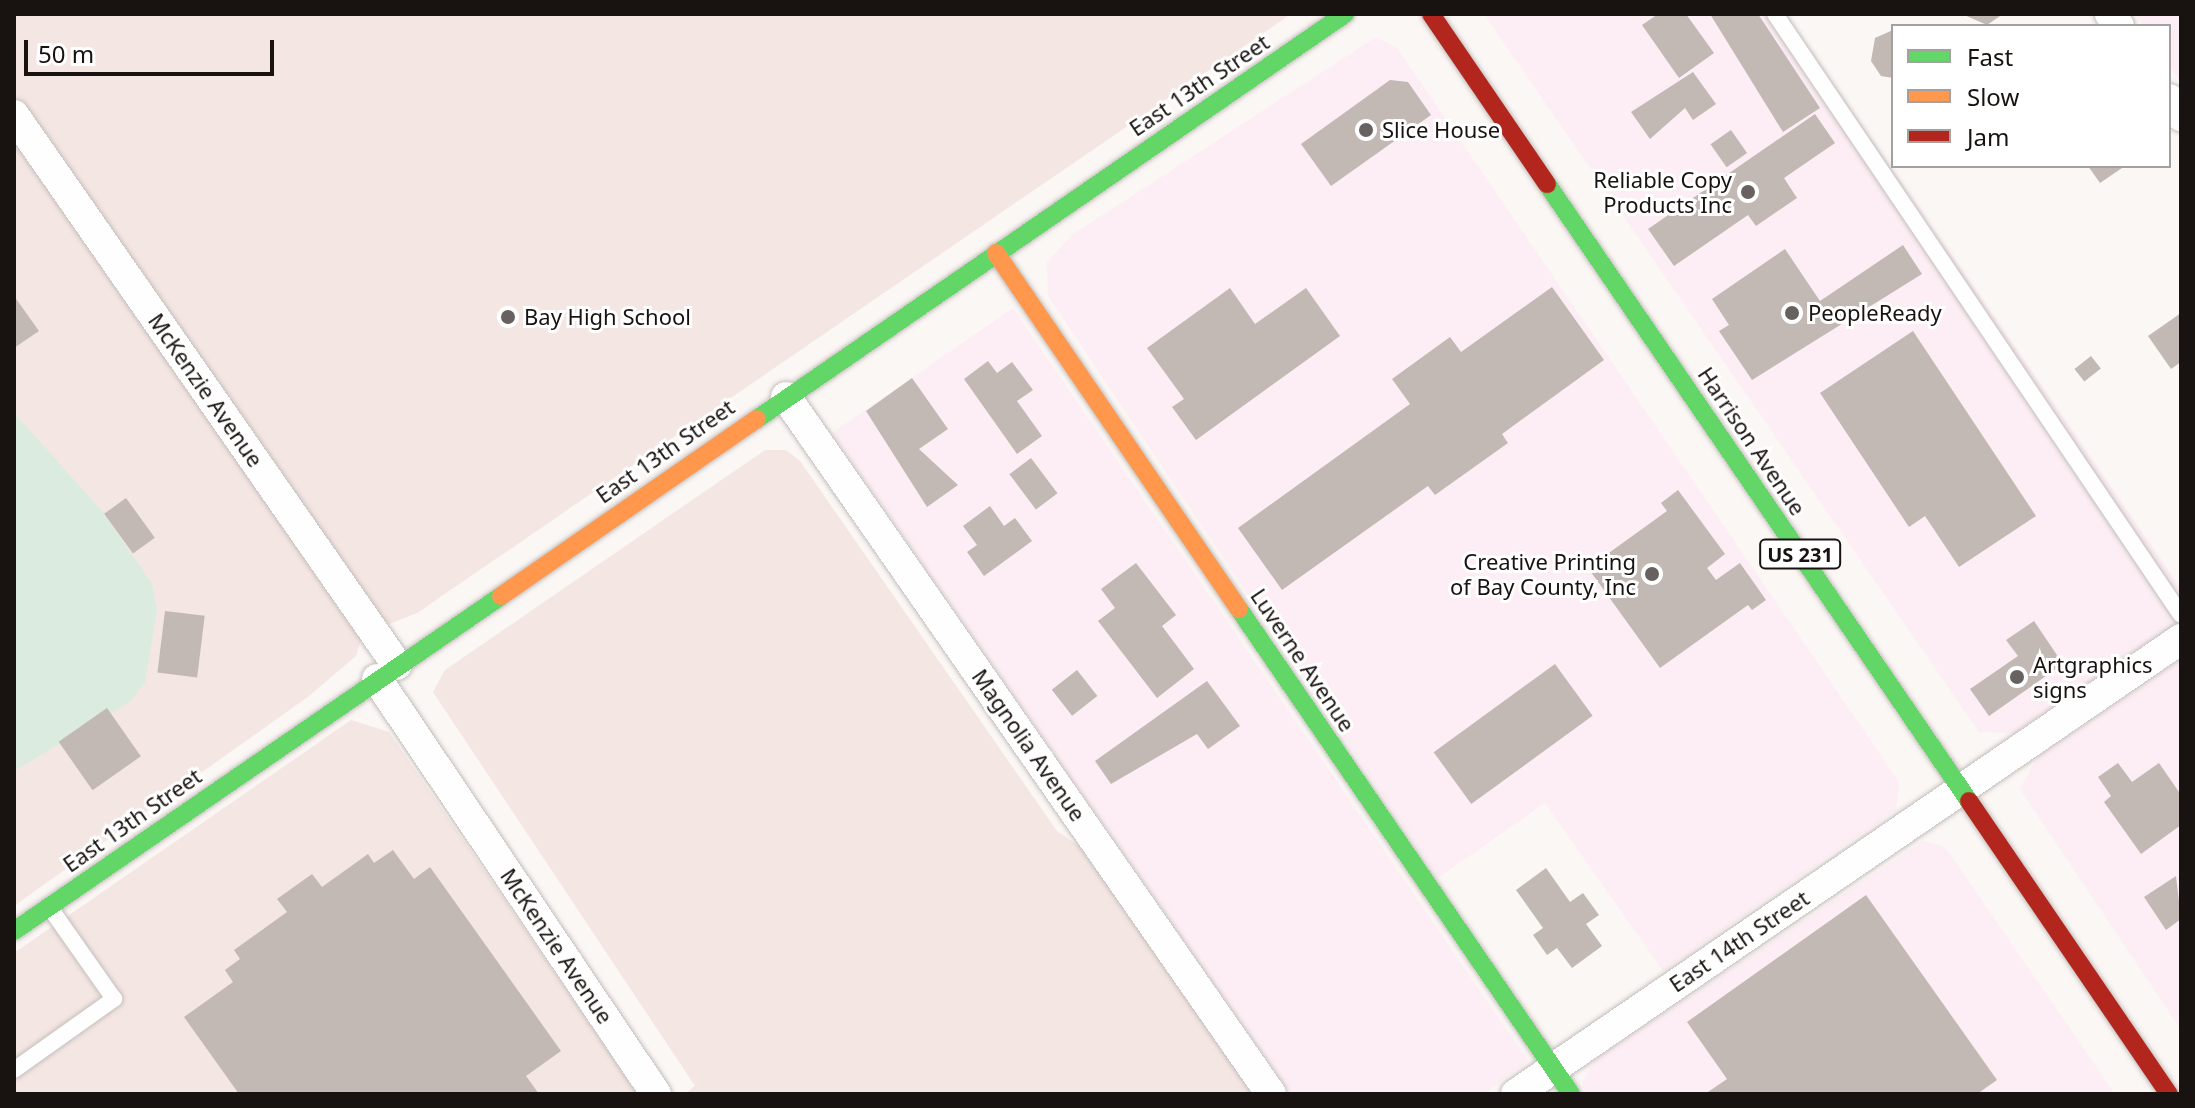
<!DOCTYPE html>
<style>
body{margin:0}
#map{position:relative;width:2195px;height:1108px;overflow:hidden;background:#fbf7f5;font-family:"Noto Sans",sans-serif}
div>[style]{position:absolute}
.commercial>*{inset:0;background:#fceef4}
.education>*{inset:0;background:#f4e6e3}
.green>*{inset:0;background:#dcebdf}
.building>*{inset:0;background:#c2b8b4;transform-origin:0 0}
.roads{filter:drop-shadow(0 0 2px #c3bebb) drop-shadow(0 0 2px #c3bebb)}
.lane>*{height:16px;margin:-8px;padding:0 8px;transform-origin:8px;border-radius:8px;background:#fefefe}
.street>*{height:30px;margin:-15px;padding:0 15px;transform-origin:15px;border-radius:15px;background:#fefefe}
.fast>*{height:18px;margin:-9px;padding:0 9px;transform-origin:9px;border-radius:9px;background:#63d668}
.slow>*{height:18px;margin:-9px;padding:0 9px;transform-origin:9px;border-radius:9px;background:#ff974d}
.jam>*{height:18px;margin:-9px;padding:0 9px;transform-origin:9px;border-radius:9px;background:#b3261e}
.dots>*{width:22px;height:22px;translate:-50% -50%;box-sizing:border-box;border:4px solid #fff;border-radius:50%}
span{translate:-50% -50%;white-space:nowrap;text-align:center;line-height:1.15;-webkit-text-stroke:6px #fff;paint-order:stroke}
.shield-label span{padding:2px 6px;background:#fff;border:2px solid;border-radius:6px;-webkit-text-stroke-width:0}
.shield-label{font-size:20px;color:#181210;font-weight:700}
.street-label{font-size:22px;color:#181210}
.poi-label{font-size:22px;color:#181210}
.left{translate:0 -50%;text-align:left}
.right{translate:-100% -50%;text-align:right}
.frame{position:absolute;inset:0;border:16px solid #181210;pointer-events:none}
.legend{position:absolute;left:1891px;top:24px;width:280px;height:144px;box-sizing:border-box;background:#fff;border:2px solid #a3a09f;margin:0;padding:10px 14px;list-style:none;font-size:24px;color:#181210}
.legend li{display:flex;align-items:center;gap:16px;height:40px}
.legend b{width:40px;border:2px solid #a3a09f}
.scale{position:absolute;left:24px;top:40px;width:250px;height:36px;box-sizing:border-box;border:4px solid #181210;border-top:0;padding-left:10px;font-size:24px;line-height:28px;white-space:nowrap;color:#181210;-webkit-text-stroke:6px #fff;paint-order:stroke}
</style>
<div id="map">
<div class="commercial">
<div style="clip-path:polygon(1484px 14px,1786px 14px,2181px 588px,2181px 620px,2014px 733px,1979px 732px)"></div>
<div style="clip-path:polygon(2135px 14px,2181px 14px,2181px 83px,2169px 65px,2169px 26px,2143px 26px)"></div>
<div style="clip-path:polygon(1376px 37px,1397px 48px,1899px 782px,1896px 810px,1663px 971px,1545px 803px,1438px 878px,1048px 296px,1047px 262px,1072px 235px)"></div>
<div style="clip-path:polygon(1013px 308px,1528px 1061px,1484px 1094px,1291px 1094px,832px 433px)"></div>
<div style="clip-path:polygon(2181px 660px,2181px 1030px,2020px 789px,2037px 757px)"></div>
<div style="clip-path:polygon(1923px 841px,1945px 847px,2115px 1094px,1586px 1094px,1582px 1083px,1594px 1060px)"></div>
</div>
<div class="education">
<div style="clip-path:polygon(14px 14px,1291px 14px,417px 613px,389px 624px,374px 614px,14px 97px)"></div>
<div style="clip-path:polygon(14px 136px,362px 637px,356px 656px,309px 696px,14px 906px)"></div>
<div style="clip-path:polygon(765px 450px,786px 450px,800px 461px,1057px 831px,1082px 848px,1255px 1094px,685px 1094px,695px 1086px,433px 692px,445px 670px)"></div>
<div style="clip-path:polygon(351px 720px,389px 732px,638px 1094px,14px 1094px,14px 953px)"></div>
</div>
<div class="green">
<div style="clip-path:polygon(14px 413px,103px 512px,152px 584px,157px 610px,145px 682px,130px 702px,14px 771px)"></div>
</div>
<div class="building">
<div style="clip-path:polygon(1658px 14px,1686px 14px,1714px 53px,1679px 78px,1642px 25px)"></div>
<div style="clip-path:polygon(1710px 14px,1758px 14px,1820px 108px,1783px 132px)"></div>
<div style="clip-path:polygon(1962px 14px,2003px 14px,1987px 25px)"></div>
<div style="clip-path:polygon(1893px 30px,1893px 78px,1881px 76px,1871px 61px,1875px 38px)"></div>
<div style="clip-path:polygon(1693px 72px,1716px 104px,1693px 120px,1685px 108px,1650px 139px,1631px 112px)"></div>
<div style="clip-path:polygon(1390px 80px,1408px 82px,1431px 115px,1331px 186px,1301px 144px)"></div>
<div style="clip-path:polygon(1815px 114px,1835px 143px,1784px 178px,1797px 198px,1756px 226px,1748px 215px,1674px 266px,1648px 229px)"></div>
<div style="left:1731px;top:130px;width:28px;height:25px;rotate:55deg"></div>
<div style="clip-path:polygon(2088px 166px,2125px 166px,2100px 183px)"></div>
<div style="clip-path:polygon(1903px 245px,1922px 274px,1752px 380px,1719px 331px,1729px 325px,1712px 299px,1785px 249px,1820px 301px)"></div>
<div style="clip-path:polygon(1552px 287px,1604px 360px,1502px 434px,1508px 443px,1435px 495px,1428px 486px,1282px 590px,1238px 528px,1410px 404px,1392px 379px,1450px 337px,1461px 352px)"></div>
<div style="clip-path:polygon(1230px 288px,1255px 324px,1306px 288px,1340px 336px,1196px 440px,1172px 407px,1184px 399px,1147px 348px)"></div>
<div style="clip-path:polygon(14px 296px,39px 331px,14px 348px)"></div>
<div style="clip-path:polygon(2181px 313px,2181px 362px,2171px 369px,2148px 336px)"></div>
<div style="clip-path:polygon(1913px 331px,2036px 516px,1959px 567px,1925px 516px,1909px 527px,1820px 393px)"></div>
<div style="left:2091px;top:356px;width:16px;height:21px;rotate:52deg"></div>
<div style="clip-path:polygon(988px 361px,997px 373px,1012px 362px,1033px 390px,1017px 401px,1042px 436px,1017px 454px,964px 379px)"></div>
<div style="clip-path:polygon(912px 378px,948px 429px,919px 449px,958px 485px,927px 507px,866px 411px)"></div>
<div style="left:1031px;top:458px;width:44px;height:27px;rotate:53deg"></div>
<div style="clip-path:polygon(1678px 490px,1725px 554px,1707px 568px,1716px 580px,1740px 563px,1766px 600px,1752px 610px,1748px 605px,1660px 668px,1588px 568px,1667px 511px,1661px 503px)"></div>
<div style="left:126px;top:498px;width:49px;height:27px;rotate:54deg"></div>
<div style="clip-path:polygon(990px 506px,1004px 526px,1015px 518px,1032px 541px,984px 576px,967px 552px,977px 545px,963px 526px)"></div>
<div style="clip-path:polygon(1136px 563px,1176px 615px,1162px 626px,1194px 669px,1157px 698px,1098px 621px,1115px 608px,1101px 589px)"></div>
<div style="left:165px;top:611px;width:40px;height:62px;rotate:7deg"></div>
<div style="clip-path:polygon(2034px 621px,2063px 664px,1989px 716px,1970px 689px,2018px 656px,2006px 640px)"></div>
<div style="left:1555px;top:664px;width:64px;height:150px;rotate:54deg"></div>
<div style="left:1077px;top:670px;width:33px;height:32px;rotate:52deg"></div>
<div style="clip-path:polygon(1207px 681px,1240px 726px,1208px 749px,1197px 734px,1111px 784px,1095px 761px)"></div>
<div style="left:107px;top:708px;width:59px;height:59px;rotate:55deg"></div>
<div style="clip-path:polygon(2118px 763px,2132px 782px,2159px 763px,2181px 795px,2181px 825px,2141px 854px,2104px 802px,2111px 796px,2098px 777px)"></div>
<div style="clip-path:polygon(393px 850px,414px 879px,430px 867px,561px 1051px,526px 1076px,539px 1094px,239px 1094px,184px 1017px,233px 982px,225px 970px,240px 959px,234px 950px,287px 912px,277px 899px,312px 874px,322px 887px,368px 854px,374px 863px)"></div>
<div style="clip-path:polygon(1546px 868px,1570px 902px,1583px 893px,1599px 915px,1586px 924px,1602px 946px,1572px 968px,1557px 948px,1547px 955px,1533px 935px,1543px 928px,1516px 890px)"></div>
<div style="clip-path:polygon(2176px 876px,2181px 919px,2166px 930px,2144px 897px)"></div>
<div style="clip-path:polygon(1866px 895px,1997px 1080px,1977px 1094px,1705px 1094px,1727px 1079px,1687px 1022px)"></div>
</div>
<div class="roads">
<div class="lane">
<div style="left:1775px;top:14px;width:725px;rotate:55.96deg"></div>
<div style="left:14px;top:1070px;width:123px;rotate:-35.4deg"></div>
<div style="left:114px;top:999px;width:111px;rotate:-125.1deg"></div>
</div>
<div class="street">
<div style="left:2110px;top:14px;width:15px;rotate:53deg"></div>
<div style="left:2169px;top:99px;width:21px;rotate:55deg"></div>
<div style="left:14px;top:115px;width:670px;rotate:55.15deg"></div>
<div style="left:786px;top:397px;width:849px;rotate:55.17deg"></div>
<div style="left:377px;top:679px;width:500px;rotate:56.09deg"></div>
<div style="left:1516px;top:1094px;width:806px;rotate:-34.38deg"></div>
</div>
<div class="fast">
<div style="left:1547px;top:184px;width:748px;rotate:55.63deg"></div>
<div style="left:757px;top:419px;width:714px;rotate:-34.56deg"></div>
<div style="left:1239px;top:609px;width:588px;rotate:55.61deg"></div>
<div style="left:14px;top:931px;width:591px;rotate:-34.52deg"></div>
</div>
<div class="slow">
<div style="left:996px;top:253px;width:431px;rotate:55.7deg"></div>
<div style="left:501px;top:596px;width:311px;rotate:-34.7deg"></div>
</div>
<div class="jam">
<div style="left:1431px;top:14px;width:206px;rotate:55.7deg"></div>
<div style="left:1969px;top:801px;width:355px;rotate:55.7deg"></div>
</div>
</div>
<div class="dots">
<div style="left:1366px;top:130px;background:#676260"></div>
<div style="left:1748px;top:192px;background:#676260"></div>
<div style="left:1792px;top:313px;background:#676260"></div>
<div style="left:508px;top:317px;background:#676260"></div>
<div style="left:1652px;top:574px;background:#676260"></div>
<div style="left:2017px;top:677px;background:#676260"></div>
</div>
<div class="shield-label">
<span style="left:1800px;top:554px">US 231</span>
</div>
<div class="street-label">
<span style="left:1199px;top:85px;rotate:-34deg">East 13th Street</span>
<span style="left:206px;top:390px;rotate:55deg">McKenzie Avenue</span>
<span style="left:1752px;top:441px;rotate:56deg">Harrison Avenue</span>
<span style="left:665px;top:451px;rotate:-35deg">East 13th Street</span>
<span style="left:1303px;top:660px;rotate:56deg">Luverne Avenue</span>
<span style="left:1029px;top:745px;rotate:55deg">Magnolia Avenue</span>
<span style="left:132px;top:820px;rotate:-35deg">East 13th Street</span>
<span style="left:1739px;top:941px;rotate:-34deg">East 14th Street</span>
<span style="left:557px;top:946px;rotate:56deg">McKenzie Avenue</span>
</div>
<div class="poi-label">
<span class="left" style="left:1382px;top:130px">Slice House</span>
<span class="right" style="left:1732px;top:192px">Reliable Copy<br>Products Inc</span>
<span class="left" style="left:1808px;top:313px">PeopleReady</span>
<span class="left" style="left:524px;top:317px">Bay High School</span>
<span class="right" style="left:1636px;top:574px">Creative Printing<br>of Bay County, Inc</span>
<span class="left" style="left:2033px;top:677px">Artgraphics<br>signs</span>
</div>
<div class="frame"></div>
<ul class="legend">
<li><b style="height:10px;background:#63d668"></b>Fast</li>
<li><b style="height:10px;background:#ff974d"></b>Slow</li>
<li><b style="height:10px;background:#b3261e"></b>Jam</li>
</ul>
<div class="scale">50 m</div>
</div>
